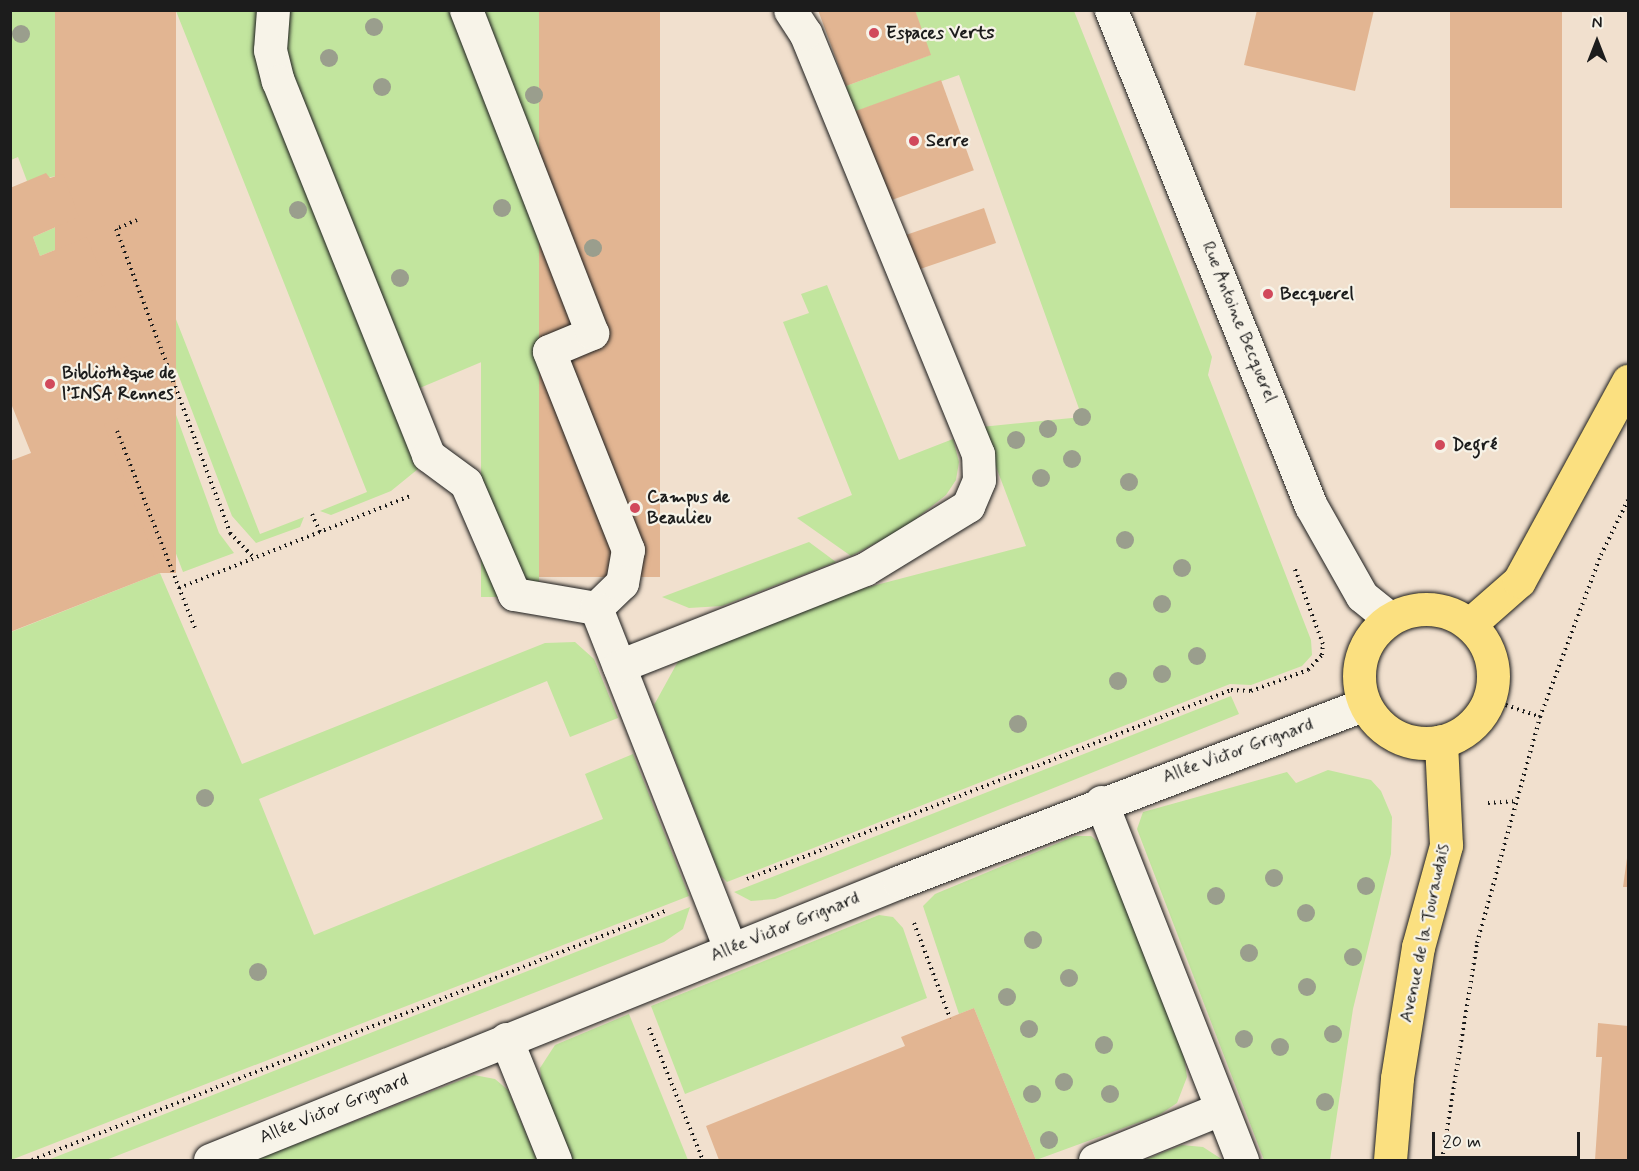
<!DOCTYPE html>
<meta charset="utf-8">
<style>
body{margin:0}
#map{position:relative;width:1639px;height:1171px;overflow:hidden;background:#f7f3e8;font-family:Mynerve,sans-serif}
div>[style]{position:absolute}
.built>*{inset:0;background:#f1e0ce;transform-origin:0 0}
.green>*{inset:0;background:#c2e59e;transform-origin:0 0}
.building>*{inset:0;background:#e2b592;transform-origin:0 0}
.path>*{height:4px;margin-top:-2px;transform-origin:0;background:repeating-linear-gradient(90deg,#1c1c1c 0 1.5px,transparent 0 6px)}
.roads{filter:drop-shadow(0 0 2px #1c1c1c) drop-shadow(0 0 2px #1c1c1c)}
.minor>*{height:33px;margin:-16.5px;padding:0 16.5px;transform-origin:16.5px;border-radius:16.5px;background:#f7f3e8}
.major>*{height:33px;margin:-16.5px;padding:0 16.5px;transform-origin:16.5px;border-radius:16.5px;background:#fbe080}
.major>.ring{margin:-16.5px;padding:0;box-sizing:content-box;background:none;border:33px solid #fbe080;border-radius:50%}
.trees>*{width:18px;height:18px;margin:-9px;border-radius:50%;background:#9a9e8d}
.dots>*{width:16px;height:16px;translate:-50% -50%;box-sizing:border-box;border:3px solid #f7f3e8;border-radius:50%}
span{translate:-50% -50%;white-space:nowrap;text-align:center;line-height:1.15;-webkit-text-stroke:4.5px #f7f3e8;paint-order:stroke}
.poi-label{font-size:18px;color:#1c1c1c;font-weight:700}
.left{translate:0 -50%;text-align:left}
.street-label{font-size:18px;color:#1c1c1c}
.frame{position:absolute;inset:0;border:12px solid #1c1c1c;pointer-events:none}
.north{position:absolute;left:1567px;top:12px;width:60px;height:60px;-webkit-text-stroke:4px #f7f3e8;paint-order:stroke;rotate:0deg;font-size:16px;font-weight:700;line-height:24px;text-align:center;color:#1c1c1c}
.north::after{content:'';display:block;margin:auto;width:21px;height:27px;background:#1c1c1c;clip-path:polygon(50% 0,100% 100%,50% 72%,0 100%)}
.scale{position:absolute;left:1432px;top:1132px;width:148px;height:27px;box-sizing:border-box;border:3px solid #1c1c1c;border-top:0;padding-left:8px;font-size:18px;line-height:21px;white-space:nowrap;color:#1c1c1c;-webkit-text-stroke:4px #f7f3e8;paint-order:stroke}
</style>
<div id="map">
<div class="built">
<div style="left:10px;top:11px;width:1618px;height:1149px"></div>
</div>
<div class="green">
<div style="clip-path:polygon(11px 11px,55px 11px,131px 205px,104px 217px,219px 533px,234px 553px,183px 572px,124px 417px,154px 405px,141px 374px,93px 393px,85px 373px,133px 354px,115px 306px,66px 325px,58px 305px,106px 285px,87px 237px,40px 256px,33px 237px,79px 217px,63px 175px,27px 181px,18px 157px,11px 160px)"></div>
<div style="clip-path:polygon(176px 11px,258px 11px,255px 35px,418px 469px,391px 491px,331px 515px,320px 511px,367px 492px)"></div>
<div style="clip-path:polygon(286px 11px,452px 11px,574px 323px,415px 390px,286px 65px)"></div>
<div style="left:481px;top:11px;width:58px;height:586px"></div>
<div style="clip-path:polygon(915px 11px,1074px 11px,1212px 357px,1208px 375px,1311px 640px,1312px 655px,1302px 666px,1251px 685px,1230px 684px,727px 882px,720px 875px,654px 705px,681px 656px,857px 590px,1026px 546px,981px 427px,1082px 417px,959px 75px,854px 112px,846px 86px,930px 55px)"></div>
<div style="clip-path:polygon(143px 235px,260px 534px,304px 517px,300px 527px,256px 543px,232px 516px,132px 253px,133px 241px)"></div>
<div style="clip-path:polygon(827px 285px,899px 460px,953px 439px,959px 462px,956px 480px,946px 495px,903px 529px,851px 556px,797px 518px,852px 495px,783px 322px,809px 313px,801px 294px)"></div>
<div style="clip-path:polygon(809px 542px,836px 562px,722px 606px,689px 608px,662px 597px)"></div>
<div style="clip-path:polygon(160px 573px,242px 764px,545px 643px,575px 642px,594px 659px,618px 718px,570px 737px,547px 681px,259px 799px,314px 935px,603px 819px,585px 774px,633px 754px,689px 896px,11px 1160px,11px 632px)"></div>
<div style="clip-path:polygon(1231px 696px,1239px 714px,775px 899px,751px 901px,734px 892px)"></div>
<div style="clip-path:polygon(1328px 770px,1371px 780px,1381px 791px,1392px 817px,1391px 854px,1353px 1009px,1330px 1160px,1264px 1160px,1137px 829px,1143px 812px,1287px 772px,1296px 783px)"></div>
<div style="clip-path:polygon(1075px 836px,1091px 836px,1102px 845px,1184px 1056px,1187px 1077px,1177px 1103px,1159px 1115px,1036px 1160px,974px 1008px,959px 1014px,923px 906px,935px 894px)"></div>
<div style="clip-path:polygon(690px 907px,683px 929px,664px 942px,106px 1160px,48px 1160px)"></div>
<div style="clip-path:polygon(879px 915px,893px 917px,903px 928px,927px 998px,685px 1094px,651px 1006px)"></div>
<div style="clip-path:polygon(629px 1014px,688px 1160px,573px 1160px,542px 1086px,540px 1068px,555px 1045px)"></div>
<div style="clip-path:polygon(474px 1075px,495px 1079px,508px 1090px,537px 1160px,255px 1160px)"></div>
<div style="clip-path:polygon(1182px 1145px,1203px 1147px,1223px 1160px,1144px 1160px)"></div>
</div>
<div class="building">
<div style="left:55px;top:10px;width:121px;height:563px"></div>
<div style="left:539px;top:10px;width:121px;height:567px"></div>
<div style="clip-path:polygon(818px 10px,915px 10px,931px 55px,846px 86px)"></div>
<div style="clip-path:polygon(1257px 10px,1374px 10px,1355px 91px,1244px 65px)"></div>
<div style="left:1450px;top:10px;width:112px;height:198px"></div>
<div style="left:941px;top:80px;width:96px;height:93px;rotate:70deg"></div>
<div style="clip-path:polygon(46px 173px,50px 178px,63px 174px,79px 217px,33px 237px,40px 256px,87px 237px,106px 285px,58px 305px,66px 325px,115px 306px,133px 354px,85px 373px,93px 393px,141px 374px,154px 405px,104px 424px,160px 573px,10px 632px,10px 461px,31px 453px,10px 401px,10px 188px)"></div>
<div style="left:984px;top:208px;width:37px;height:91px;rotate:71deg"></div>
<div style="clip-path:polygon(1627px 858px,1628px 859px,1628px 887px,1623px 887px)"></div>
<div style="clip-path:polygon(974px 1008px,1036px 1160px,719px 1160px,706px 1126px,905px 1046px,901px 1037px)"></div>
<div style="clip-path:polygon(1598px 1023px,1628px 1026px,1628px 1160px,1595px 1160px,1602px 1057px,1596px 1057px)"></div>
</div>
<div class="path">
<div style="left:137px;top:220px;width:23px;rotate:157deg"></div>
<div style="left:116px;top:229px;width:325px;rotate:69.4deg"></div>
<div style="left:230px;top:533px;width:35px;rotate:46deg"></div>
<div style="left:117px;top:431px;width:212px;rotate:68.4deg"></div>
<div style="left:312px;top:514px;width:20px;rotate:66deg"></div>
<div style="left:179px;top:588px;width:249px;rotate:-21.7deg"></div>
<div style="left:1489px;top:699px;width:54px;rotate:19.4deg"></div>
<div style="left:1488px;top:803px;width:29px;rotate:-4deg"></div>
<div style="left:747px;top:879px;width:520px;rotate:-21.33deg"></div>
<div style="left:1231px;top:690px;width:20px;rotate:3deg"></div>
<div style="left:1251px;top:691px;width:61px;rotate:-20.2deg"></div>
<div style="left:1308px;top:670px;width:21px;rotate:-47deg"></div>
<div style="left:1322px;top:655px;width:11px;rotate:-85deg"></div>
<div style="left:1323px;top:644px;width:80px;rotate:-110.5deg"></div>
<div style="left:914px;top:923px;width:102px;rotate:69.2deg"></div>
<div style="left:649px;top:1028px;width:143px;rotate:67.8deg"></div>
<div style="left:32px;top:1160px;width:683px;rotate:-21.46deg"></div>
<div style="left:1442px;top:1160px;width:220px;rotate:-80.8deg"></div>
<div style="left:1477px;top:943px;width:235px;rotate:-74.4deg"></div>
<div style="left:1540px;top:717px;width:173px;rotate:-69.4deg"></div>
<div style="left:1601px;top:555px;width:61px;rotate:-63.9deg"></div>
</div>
<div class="roads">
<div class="minor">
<div style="left:273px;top:10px;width:40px;rotate:94.3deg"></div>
<div style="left:270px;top:50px;width:32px;rotate:76deg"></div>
<div style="left:278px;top:81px;width:403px;rotate:68.1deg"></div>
<div style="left:428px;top:455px;width:47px;rotate:36.4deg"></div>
<div style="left:466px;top:483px;width:121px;rotate:66.6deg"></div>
<div style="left:514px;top:594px;width:83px;rotate:9.7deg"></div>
<div style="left:596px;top:608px;width:36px;rotate:-44deg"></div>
<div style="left:622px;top:583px;width:34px;rotate:-80deg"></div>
<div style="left:628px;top:550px;width:214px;rotate:-111.7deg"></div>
<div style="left:549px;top:351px;width:47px;rotate:-22.7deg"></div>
<div style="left:592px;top:333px;width:347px;rotate:-111.3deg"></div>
<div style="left:1111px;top:10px;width:535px;rotate:68.04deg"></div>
<div style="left:1311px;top:506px;width:103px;rotate:60.5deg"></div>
<div style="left:1362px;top:596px;width:36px;rotate:39deg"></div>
<div style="left:596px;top:608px;width:366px;rotate:68.5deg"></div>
<div style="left:619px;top:666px;width:264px;rotate:-21.5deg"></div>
<div style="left:865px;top:569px;width:121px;rotate:-31.5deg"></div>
<div style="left:968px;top:506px;width:28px;rotate:-67deg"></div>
<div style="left:979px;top:480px;width:26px;rotate:-92deg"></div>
<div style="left:978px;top:454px;width:455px;rotate:-112.3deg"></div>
<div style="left:805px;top:33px;width:27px;rotate:-123deg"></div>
<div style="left:1101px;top:802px;width:385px;rotate:68.5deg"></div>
<div style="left:506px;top:1039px;width:131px;rotate:68deg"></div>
<div style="left:210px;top:1160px;width:743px;rotate:-21.97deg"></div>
<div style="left:899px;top:882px;width:498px;rotate:-20.9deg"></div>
<div style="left:1095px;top:1160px;width:135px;rotate:-22.2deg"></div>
</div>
<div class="major">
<div class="ring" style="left:1359px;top:609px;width:101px;height:101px"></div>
<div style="left:1470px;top:624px;width:65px;rotate:-41.3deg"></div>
<div style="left:1519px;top:581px;width:228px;rotate:-61.4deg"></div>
<div style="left:1390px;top:1160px;width:82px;rotate:-85.1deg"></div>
<div style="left:1397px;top:1078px;width:133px;rotate:-80.9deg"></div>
<div style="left:1418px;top:947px;width:106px;rotate:-74.6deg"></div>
<div style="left:1446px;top:845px;width:104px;rotate:-92.8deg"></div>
</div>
</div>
<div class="trees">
<div style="left:374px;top:27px"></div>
<div style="left:21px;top:34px"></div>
<div style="left:329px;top:58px"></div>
<div style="left:382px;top:87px"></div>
<div style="left:534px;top:95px"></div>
<div style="left:502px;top:208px"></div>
<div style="left:298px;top:210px"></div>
<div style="left:593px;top:248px"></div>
<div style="left:400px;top:278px"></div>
<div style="left:1082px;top:417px"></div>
<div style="left:1048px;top:429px"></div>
<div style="left:1016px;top:440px"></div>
<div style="left:1072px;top:459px"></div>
<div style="left:1041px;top:478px"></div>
<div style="left:1129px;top:482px"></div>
<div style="left:1125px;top:540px"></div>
<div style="left:1182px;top:568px"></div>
<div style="left:1162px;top:604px"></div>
<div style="left:1197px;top:656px"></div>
<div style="left:1162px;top:674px"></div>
<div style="left:1118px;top:681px"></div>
<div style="left:1018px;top:724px"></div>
<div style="left:205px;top:798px"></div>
<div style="left:1274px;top:878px"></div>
<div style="left:1366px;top:886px"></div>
<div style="left:1216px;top:896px"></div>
<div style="left:1306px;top:913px"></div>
<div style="left:1033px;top:940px"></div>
<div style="left:1249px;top:953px"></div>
<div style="left:1353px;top:957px"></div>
<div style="left:258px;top:972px"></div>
<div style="left:1069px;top:978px"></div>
<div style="left:1307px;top:987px"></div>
<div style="left:1007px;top:997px"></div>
<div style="left:1029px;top:1029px"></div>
<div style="left:1333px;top:1034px"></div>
<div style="left:1244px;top:1039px"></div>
<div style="left:1104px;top:1045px"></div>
<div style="left:1280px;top:1047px"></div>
<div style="left:1064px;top:1082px"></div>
<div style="left:1032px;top:1094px"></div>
<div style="left:1110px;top:1094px"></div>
<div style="left:1325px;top:1102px"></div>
<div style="left:1049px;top:1140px"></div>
</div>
<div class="dots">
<div style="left:874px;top:33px;background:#d1495b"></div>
<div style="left:914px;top:141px;background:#d1495b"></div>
<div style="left:1268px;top:294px;background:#d1495b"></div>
<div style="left:50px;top:384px;background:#d1495b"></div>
<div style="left:1440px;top:445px;background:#d1495b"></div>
<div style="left:635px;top:508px;background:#d1495b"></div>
</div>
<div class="poi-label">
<span class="left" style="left:886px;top:33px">Espaces Verts</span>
<span class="left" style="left:926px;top:141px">Serre</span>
<span class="left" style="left:1280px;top:294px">Becquerel</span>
<span class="left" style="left:62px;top:384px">Bibliothèque de<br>l’INSA Rennes</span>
<span class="left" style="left:1452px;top:445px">Degré</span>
<span class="left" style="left:647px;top:508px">Campus de<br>Beaulieu</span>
</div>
<div class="street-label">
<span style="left:1239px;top:322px;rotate:68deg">Rue Antoine Becquerel</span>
<span style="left:1238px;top:751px;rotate:-20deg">Allée Victor Grignard</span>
<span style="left:785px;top:927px;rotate:-22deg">Allée Victor Grignard</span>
<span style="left:1425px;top:933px;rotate:-78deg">Avenue de la Touraudais</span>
<span style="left:334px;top:1109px;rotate:-22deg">Allée Victor Grignard</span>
</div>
<div class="frame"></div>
<div class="north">N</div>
<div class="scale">20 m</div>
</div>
